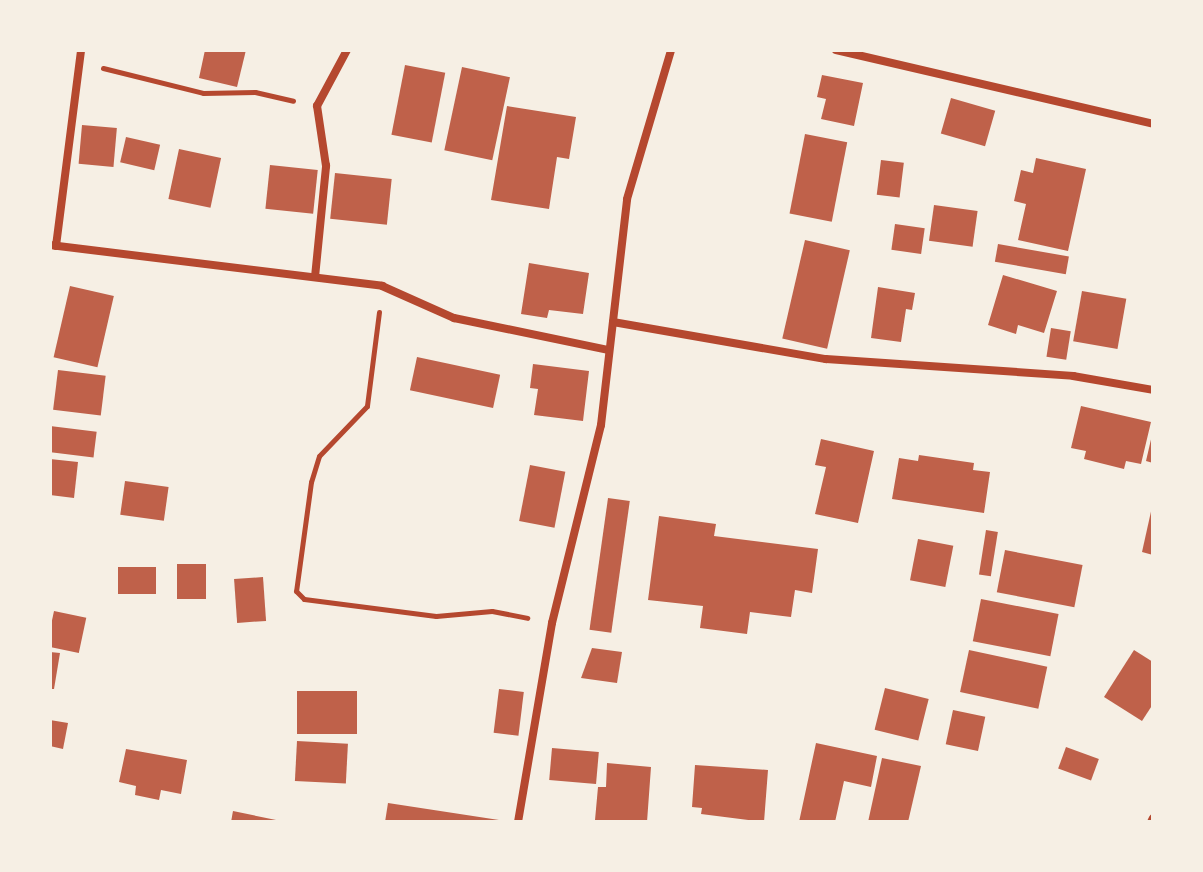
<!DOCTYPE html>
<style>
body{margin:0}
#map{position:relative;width:1203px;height:872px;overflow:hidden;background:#f6efe4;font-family:"Source Serif 4",serif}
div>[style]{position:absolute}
.building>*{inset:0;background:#bf614a;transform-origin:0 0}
.path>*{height:5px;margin:-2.5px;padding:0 2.5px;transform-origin:2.5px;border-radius:2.5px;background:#b5482f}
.minor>*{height:8px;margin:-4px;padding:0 4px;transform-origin:4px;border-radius:4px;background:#b5482f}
span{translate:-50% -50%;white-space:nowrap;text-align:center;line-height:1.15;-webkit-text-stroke:7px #f6efe4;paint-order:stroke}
.frame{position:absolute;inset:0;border:52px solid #f6efe4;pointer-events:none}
</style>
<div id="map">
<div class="building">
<div style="clip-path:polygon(205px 50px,246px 50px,237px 87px,199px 78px)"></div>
<div style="left:405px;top:65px;width:41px;height:71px;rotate:11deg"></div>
<div style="left:462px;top:67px;width:49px;height:85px;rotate:12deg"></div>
<div style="clip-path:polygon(822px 75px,863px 83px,854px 126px,821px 119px,826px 99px,817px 97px)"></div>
<div style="left:951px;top:98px;width:46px;height:37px;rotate:16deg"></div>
<div style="clip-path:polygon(507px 106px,576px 117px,569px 159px,557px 157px,549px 209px,491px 200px)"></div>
<div style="left:82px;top:125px;width:35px;height:39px;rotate:5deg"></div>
<div style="left:805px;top:134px;width:43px;height:81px;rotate:11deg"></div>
<div style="left:126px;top:137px;width:35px;height:26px;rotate:13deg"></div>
<div style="left:179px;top:149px;width:43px;height:51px;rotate:12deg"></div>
<div style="clip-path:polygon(1036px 158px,1086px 169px,1068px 251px,1018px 240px,1026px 204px,1014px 201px,1021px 170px,1033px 173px)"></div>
<div style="left:881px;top:160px;width:23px;height:35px;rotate:7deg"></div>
<div style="left:270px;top:165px;width:48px;height:44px;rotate:6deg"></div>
<div style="left:335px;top:173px;width:57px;height:46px;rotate:6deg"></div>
<div style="left:934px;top:205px;width:44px;height:36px;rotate:8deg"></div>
<div style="left:895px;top:224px;width:30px;height:26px;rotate:8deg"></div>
<div style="left:805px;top:240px;width:46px;height:101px;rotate:13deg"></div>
<div style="left:998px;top:244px;width:72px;height:18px;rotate:10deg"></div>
<div style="clip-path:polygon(529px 263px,589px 273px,583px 314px,549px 310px,547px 318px,521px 314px)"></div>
<div style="clip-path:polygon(1003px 275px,1057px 291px,1044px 333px,1018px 325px,1016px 334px,988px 325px)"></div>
<div style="left:70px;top:286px;width:45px;height:73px;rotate:13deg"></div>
<div style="clip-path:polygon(878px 287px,915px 293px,912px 310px,906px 309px,901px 342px,871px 338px)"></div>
<div style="left:1082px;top:291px;width:45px;height:51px;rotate:10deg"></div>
<div style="left:1051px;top:328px;width:20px;height:29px;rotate:9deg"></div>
<div style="left:417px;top:357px;width:85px;height:34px;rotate:12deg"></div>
<div style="clip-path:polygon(533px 364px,589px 371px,583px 421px,534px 415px,538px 389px,530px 388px)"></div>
<div style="left:58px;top:370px;width:48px;height:40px;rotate:7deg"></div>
<div style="clip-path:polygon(1081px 406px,1151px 422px,1141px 464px,1126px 461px,1124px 469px,1084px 459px,1086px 451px,1071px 448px)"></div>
<div style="left:50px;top:426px;width:47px;height:26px;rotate:7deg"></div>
<div style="clip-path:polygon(1152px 435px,1153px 435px,1153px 463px,1146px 461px)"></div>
<div style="clip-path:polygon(821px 439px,874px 451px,858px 523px,815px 514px,826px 467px,815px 465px)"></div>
<div style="clip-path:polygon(919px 455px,974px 463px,973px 470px,990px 472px,984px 513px,892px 499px,899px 458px,918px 461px)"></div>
<div style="clip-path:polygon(50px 459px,78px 462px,74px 498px,50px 495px)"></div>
<div style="left:530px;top:465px;width:36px;height:57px;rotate:11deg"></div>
<div style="left:125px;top:481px;width:44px;height:34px;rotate:8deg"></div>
<div style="left:608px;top:498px;width:22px;height:133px;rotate:8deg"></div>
<div style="clip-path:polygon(1152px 507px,1153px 508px,1153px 555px,1142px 552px)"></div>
<div style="clip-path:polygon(659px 516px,716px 524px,714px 536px,818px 549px,812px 593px,795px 590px,791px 617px,750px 612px,747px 634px,700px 628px,703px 606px,648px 600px)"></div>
<div style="left:986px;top:530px;width:12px;height:45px;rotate:9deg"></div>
<div style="left:918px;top:539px;width:36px;height:42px;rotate:11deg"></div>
<div style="left:1005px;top:550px;width:79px;height:43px;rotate:11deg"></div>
<div style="left:177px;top:564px;width:29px;height:35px"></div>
<div style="left:156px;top:567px;width:27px;height:38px;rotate:90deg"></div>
<div style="left:263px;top:577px;width:44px;height:29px;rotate:86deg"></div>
<div style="left:981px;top:599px;width:79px;height:43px;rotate:11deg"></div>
<div style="left:54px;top:611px;width:33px;height:36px;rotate:12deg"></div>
<div style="clip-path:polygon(592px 648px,622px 652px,617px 683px,581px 678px)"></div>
<div style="left:969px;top:650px;width:80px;height:43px;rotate:12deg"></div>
<div style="clip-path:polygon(1134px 650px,1153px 662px,1153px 704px,1142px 721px,1104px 697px)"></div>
<div style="clip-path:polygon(50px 652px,60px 653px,54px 689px,50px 689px)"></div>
<div style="left:885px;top:688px;width:45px;height:43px;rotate:14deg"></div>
<div style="left:499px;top:689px;width:25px;height:44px;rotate:7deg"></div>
<div style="left:297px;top:691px;width:60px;height:43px"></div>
<div style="left:953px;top:710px;width:33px;height:35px;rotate:12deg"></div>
<div style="clip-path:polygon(50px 720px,68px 723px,63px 749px,50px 746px)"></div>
<div style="left:297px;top:741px;width:51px;height:40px;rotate:3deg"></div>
<div style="clip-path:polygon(816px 743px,877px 756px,871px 787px,844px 781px,835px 822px,799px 822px)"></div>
<div style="left:1066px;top:747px;width:35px;height:23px;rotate:20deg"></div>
<div style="left:552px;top:748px;width:47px;height:32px;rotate:5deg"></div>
<div style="clip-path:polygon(126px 749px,187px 760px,181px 794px,161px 790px,159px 800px,135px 795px,136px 786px,119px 782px)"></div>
<div style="clip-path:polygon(882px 758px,921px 766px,908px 822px,868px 822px)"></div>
<div style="clip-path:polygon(607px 763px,651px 767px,647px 822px,595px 820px,598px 787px,606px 787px)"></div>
<div style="clip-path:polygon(695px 765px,768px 770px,764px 822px,701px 814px,702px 808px,692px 807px)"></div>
<div style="clip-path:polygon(388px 803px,499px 820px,499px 822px,385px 822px)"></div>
<div style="clip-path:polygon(233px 811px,281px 821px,281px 822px,231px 822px)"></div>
</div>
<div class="path">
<div style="left:103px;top:68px;width:103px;rotate:14deg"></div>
<div style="left:203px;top:93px;width:52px;rotate:-1.1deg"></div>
<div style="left:255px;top:92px;width:39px;rotate:13deg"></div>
<div style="left:379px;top:312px;width:95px;rotate:97.3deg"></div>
<div style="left:367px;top:406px;width:69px;rotate:133.8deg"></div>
<div style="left:319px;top:456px;width:27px;rotate:107deg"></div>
<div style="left:311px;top:482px;width:110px;rotate:97.8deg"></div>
<div style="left:296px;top:591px;width:11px;rotate:45deg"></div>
<div style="left:304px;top:599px;width:133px;rotate:7.3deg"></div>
<div style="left:436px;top:616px;width:56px;rotate:-5.1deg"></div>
<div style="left:492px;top:611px;width:36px;rotate:11deg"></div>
</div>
<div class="minor">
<div style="left:836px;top:50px;width:326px;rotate:13.1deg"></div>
<div style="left:50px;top:245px;width:335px;rotate:7deg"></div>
<div style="left:382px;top:286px;width:79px;rotate:24deg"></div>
<div style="left:454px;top:318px;width:157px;rotate:11.7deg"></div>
<div style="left:56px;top:246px;width:198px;rotate:-82.7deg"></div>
<div style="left:315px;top:277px;width:112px;rotate:-84.3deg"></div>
<div style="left:326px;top:166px;width:61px;rotate:-98.5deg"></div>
<div style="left:317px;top:106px;width:64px;rotate:-61.8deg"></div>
<div style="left:613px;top:322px;width:216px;rotate:9.9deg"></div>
<div style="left:826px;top:359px;width:248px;rotate:3.9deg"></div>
<div style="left:1073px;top:376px;width:81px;rotate:9.9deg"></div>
<div style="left:518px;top:822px;width:202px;rotate:-80.3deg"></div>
<div style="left:552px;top:623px;width:204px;rotate:-76.1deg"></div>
<div style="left:601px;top:425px;width:227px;rotate:-83.4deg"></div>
<div style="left:627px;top:199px;width:155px;rotate:-73.5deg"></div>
<div style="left:1151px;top:822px;width:4px;rotate:-63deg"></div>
</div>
<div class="frame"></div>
</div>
